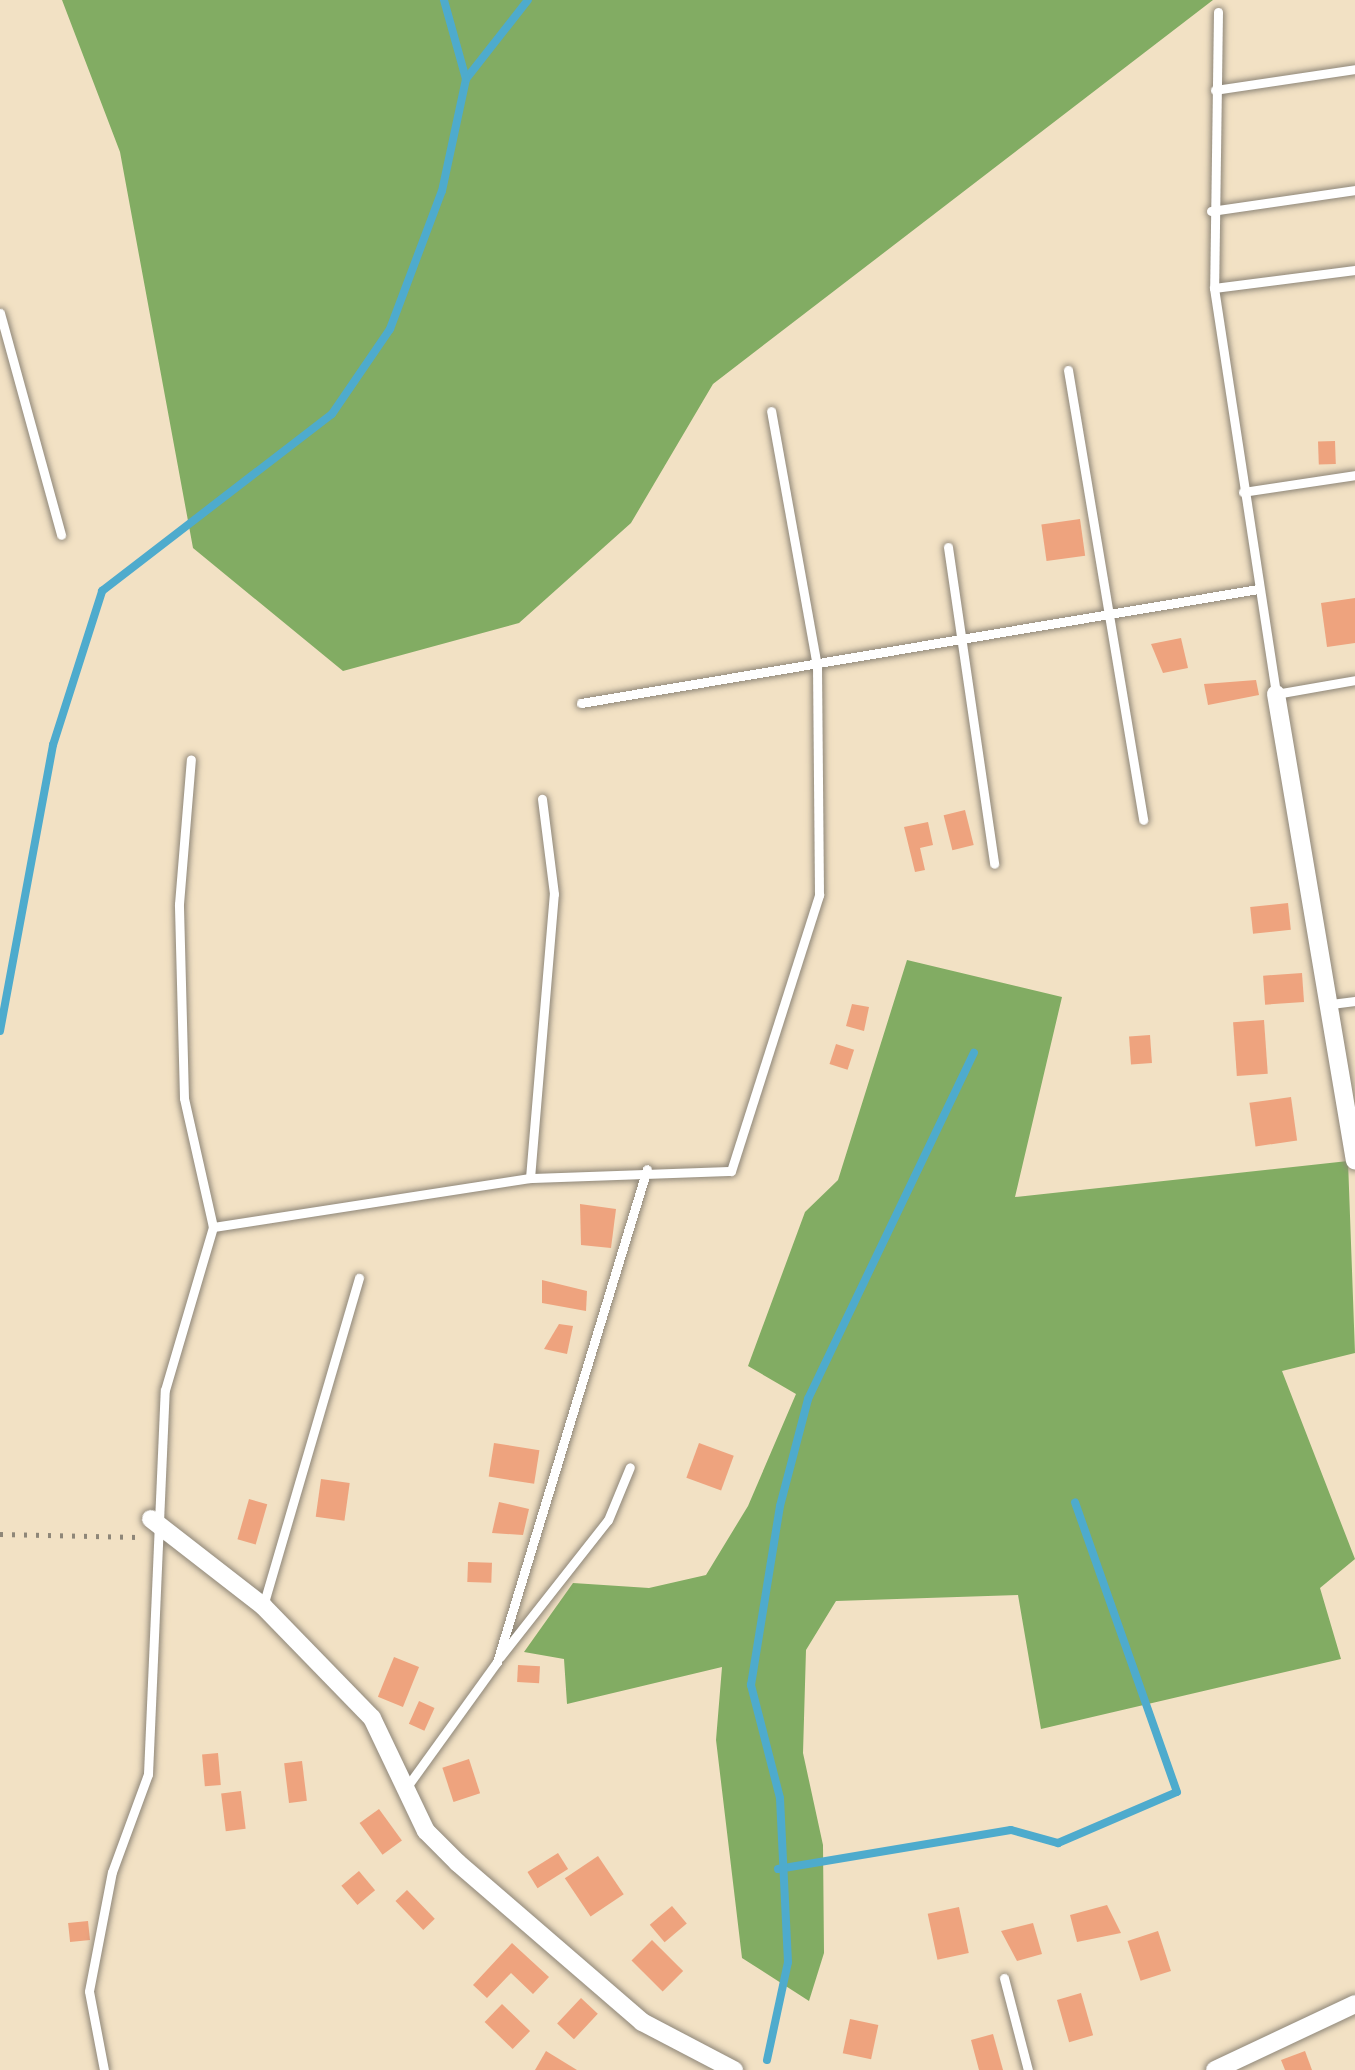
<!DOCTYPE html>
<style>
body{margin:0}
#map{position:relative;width:1355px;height:2070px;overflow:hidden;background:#f2e1c4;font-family:"Playpen Sans",sans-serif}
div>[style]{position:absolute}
.forest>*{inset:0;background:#82ac63}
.stream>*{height:8px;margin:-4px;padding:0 4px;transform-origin:4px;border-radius:4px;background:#4eabcd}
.building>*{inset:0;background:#eea37e;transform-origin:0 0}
.path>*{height:4.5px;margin-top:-2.25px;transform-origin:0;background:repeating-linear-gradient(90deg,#8e8678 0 3px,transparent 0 12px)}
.roads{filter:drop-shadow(0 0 3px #8e8678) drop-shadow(0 0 3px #8e8678)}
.service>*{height:9px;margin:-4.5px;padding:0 4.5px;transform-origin:4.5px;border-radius:4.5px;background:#fff}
.minor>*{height:18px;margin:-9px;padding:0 9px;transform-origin:9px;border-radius:9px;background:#fff}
span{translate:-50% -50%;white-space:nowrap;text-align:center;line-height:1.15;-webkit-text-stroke:9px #f7f3e8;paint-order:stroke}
</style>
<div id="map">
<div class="forest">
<div style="clip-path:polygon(62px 0,1213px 0,713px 384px,631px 523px,519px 623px,343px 671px,193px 548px,120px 152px)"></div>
<div style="clip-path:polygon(907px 960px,1062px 997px,1015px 1197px,1348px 1161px,1355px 1353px,1282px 1371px,1355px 1559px,1320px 1588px,1341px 1659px,1041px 1729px,1018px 1595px,836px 1601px,806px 1650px,803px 1753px,823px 1845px,824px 1953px,809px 2001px,742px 1958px,716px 1740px,722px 1667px,567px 1704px,564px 1659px,524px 1652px,573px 1583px,649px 1588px,706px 1575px,748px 1506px,796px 1394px,748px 1366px,805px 1212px,838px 1180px)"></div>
</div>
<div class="stream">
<div style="left:466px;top:79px;width:100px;rotate:-51.9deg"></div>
<div style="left:0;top:1031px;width:291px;rotate:-79.5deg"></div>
<div style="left:53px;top:745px;width:162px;rotate:-72.3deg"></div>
<div style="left:102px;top:591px;width:290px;rotate:-37.6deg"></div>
<div style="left:332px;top:414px;width:103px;rotate:-55.7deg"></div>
<div style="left:390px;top:329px;width:147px;rotate:-69.4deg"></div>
<div style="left:442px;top:191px;width:115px;rotate:-77.9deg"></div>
<div style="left:466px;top:79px;width:82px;rotate:-105.6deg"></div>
<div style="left:778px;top:1869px;width:236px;rotate:-9.5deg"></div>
<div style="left:1011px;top:1830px;width:49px;rotate:15.5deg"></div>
<div style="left:1058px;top:1843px;width:129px;rotate:-23.2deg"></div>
<div style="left:1177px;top:1792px;width:307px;rotate:-109.4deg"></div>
<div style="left:767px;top:2060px;width:100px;rotate:-77.9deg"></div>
<div style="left:788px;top:1962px;width:164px;rotate:-92.8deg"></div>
<div style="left:780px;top:1798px;width:117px;rotate:-104.4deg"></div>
<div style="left:751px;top:1685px;width:181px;rotate:-80.8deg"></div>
<div style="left:780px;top:1506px;width:111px;rotate:-75.3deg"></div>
<div style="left:808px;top:1399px;width:384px;rotate:-64.4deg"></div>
</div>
<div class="building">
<div style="left:1335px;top:441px;width:23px;height:17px;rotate:88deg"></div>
<div style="left:1080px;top:519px;width:37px;height:39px;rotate:82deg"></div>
<div style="clip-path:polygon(1355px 598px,1355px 643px,1327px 647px,1321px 603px)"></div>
<div style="clip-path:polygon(1181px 638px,1188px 668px,1163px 673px,1151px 644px)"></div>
<div style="clip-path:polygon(1256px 680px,1259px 695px,1208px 705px,1204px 684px)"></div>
<div style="left:965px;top:810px;width:36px;height:22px;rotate:76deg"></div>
<div style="clip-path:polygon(928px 822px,933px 845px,920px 848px,925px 870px,915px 872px,904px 827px)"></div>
<div style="left:1288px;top:903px;width:27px;height:38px;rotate:84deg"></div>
<div style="left:1302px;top:973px;width:29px;height:39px;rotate:86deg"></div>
<div style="clip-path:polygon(852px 1004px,869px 1007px,864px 1031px,846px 1026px)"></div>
<div style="left:1264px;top:1020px;width:54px;height:31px;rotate:86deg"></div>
<div style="left:1150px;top:1035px;width:28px;height:21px;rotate:86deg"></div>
<div style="left:836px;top:1044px;width:19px;height:21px;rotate:18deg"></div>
<div style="left:1291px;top:1097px;width:44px;height:42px;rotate:82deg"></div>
<div style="clip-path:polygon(580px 1204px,616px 1209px,611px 1248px,581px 1245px)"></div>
<div style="clip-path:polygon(542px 1280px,587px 1291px,586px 1311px,542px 1303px)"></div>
<div style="clip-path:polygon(559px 1324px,573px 1326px,567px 1354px,544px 1349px)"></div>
<div style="left:494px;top:1443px;width:46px;height:34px;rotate:9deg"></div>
<div style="left:699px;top:1443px;width:37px;height:37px;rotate:20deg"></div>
<div style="left:321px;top:1479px;width:29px;height:38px;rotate:8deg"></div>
<div style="left:249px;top:1499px;width:19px;height:42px;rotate:16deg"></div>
<div style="clip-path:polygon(499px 1502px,529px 1509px,523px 1535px,492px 1533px)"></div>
<div style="left:468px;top:1562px;width:24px;height:20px;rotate:2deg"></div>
<div style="left:394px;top:1657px;width:27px;height:43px;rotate:22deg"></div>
<div style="left:518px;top:1665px;width:22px;height:17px;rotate:3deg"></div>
<div style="left:419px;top:1701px;width:17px;height:25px;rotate:24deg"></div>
<div style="left:218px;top:1753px;width:32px;height:16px;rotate:85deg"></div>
<div style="left:469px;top:1759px;width:36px;height:28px;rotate:72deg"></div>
<div style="left:302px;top:1761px;width:40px;height:18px;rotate:83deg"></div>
<div style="left:241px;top:1791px;width:38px;height:20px;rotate:83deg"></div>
<div style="left:379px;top:1809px;width:39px;height:24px;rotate:54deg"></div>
<div style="left:558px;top:1853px;width:19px;height:36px;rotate:58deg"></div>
<div style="left:598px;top:1856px;width:46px;height:40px;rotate:56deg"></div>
<div style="left:359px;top:1871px;width:25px;height:23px;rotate:50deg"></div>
<div style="left:407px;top:1890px;width:40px;height:16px;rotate:46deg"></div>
<div style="clip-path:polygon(1107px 1905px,1121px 1933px,1077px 1942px,1070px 1915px)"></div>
<div style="left:672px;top:1906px;width:23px;height:29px;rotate:50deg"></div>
<div style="left:959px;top:1907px;width:47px;height:32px;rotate:78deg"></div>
<div style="left:88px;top:1921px;width:19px;height:20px;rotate:84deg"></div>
<div style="clip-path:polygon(1033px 1923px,1042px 1954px,1017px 1961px,1001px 1931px)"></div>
<div style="left:1158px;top:1931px;width:42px;height:32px;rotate:72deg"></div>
<div style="left:652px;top:1940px;width:44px;height:29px;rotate:45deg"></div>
<div style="clip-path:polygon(512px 1943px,549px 1977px,533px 1994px,511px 1973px,487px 1998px,473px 1985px)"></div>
<div style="left:1081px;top:1993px;width:44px;height:25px;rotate:74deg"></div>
<div style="left:581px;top:1998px;width:23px;height:35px;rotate:43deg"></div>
<div style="left:502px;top:2004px;width:39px;height:25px;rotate:44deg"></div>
<div style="left:850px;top:2019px;width:29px;height:35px;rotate:12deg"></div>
<div style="clip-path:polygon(993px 2034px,1003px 2070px,979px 2070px,971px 2040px)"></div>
<div style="clip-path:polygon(546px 2051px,577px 2070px,535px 2070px)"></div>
<div style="clip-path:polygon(1305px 2051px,1312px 2070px,1285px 2070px,1281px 2060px)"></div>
</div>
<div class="path">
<div style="left:0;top:1534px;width:138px;rotate:1.2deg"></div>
</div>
<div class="roads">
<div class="service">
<div style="left:1218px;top:12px;width:276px;rotate:90.8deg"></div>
<div style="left:1214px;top:288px;width:411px;rotate:81.3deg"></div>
<div style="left:1276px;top:694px;width:80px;rotate:-10deg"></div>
<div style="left:1215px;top:90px;width:142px;rotate:-8.5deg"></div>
<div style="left:1211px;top:211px;width:146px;rotate:-8.3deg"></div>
<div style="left:1214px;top:288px;width:142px;rotate:-7.3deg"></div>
<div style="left:0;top:313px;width:230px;rotate:74.6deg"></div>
<div style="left:1068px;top:370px;width:456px;rotate:80.5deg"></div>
<div style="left:1243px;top:492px;width:113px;rotate:-8.6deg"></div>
<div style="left:948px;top:547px;width:320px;rotate:81.7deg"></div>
<div style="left:581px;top:703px;width:687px;rotate:-9.56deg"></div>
<div style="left:1331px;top:1004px;width:24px;rotate:-7deg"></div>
<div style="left:530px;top:1178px;width:285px;rotate:-85.2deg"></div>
<div style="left:554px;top:894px;width:96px;rotate:-97.2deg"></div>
<div style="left:213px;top:1227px;width:321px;rotate:-8.8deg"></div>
<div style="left:530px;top:1178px;width:201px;rotate:-2deg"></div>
<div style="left:731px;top:1171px;width:290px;rotate:-72.3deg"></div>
<div style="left:819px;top:895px;width:229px;rotate:-90.5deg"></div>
<div style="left:817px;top:666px;width:259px;rotate:-100.2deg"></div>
<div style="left:263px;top:1606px;width:342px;rotate:-73.7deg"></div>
<div style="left:500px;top:1657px;width:174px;rotate:-51.8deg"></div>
<div style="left:608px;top:1520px;width:57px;rotate:-67.5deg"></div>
<div style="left:406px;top:1788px;width:155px;rotate:-54.2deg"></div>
<div style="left:497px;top:1662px;width:515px;rotate:-73.08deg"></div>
<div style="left:1004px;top:1978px;width:95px;rotate:75.4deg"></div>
<div style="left:104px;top:2070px;width:80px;rotate:-100.8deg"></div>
<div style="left:89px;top:1991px;width:121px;rotate:-79.1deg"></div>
<div style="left:112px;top:1872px;width:104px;rotate:-69.8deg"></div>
<div style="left:148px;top:1774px;width:384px;rotate:-87.5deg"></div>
<div style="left:165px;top:1390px;width:170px;rotate:-73.6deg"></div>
<div style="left:213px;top:1227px;width:132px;rotate:-102.7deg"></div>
<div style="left:184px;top:1098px;width:194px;rotate:-91.5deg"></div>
<div style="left:179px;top:904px;width:145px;rotate:-85.3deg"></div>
</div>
<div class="minor">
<div style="left:1276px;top:694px;width:473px;rotate:80.4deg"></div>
<div style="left:151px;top:1519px;width:142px;rotate:37.8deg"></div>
<div style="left:263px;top:1606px;width:156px;rotate:45.8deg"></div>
<div style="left:372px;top:1718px;width:125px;rotate:64.5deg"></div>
<div style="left:426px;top:1831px;width:45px;rotate:45deg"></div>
<div style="left:458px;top:1863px;width:243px;rotate:40.8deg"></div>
<div style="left:642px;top:2022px;width:104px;rotate:27.6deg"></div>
<div style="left:1215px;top:2070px;width:155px;rotate:-25.2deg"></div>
</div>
</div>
</div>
